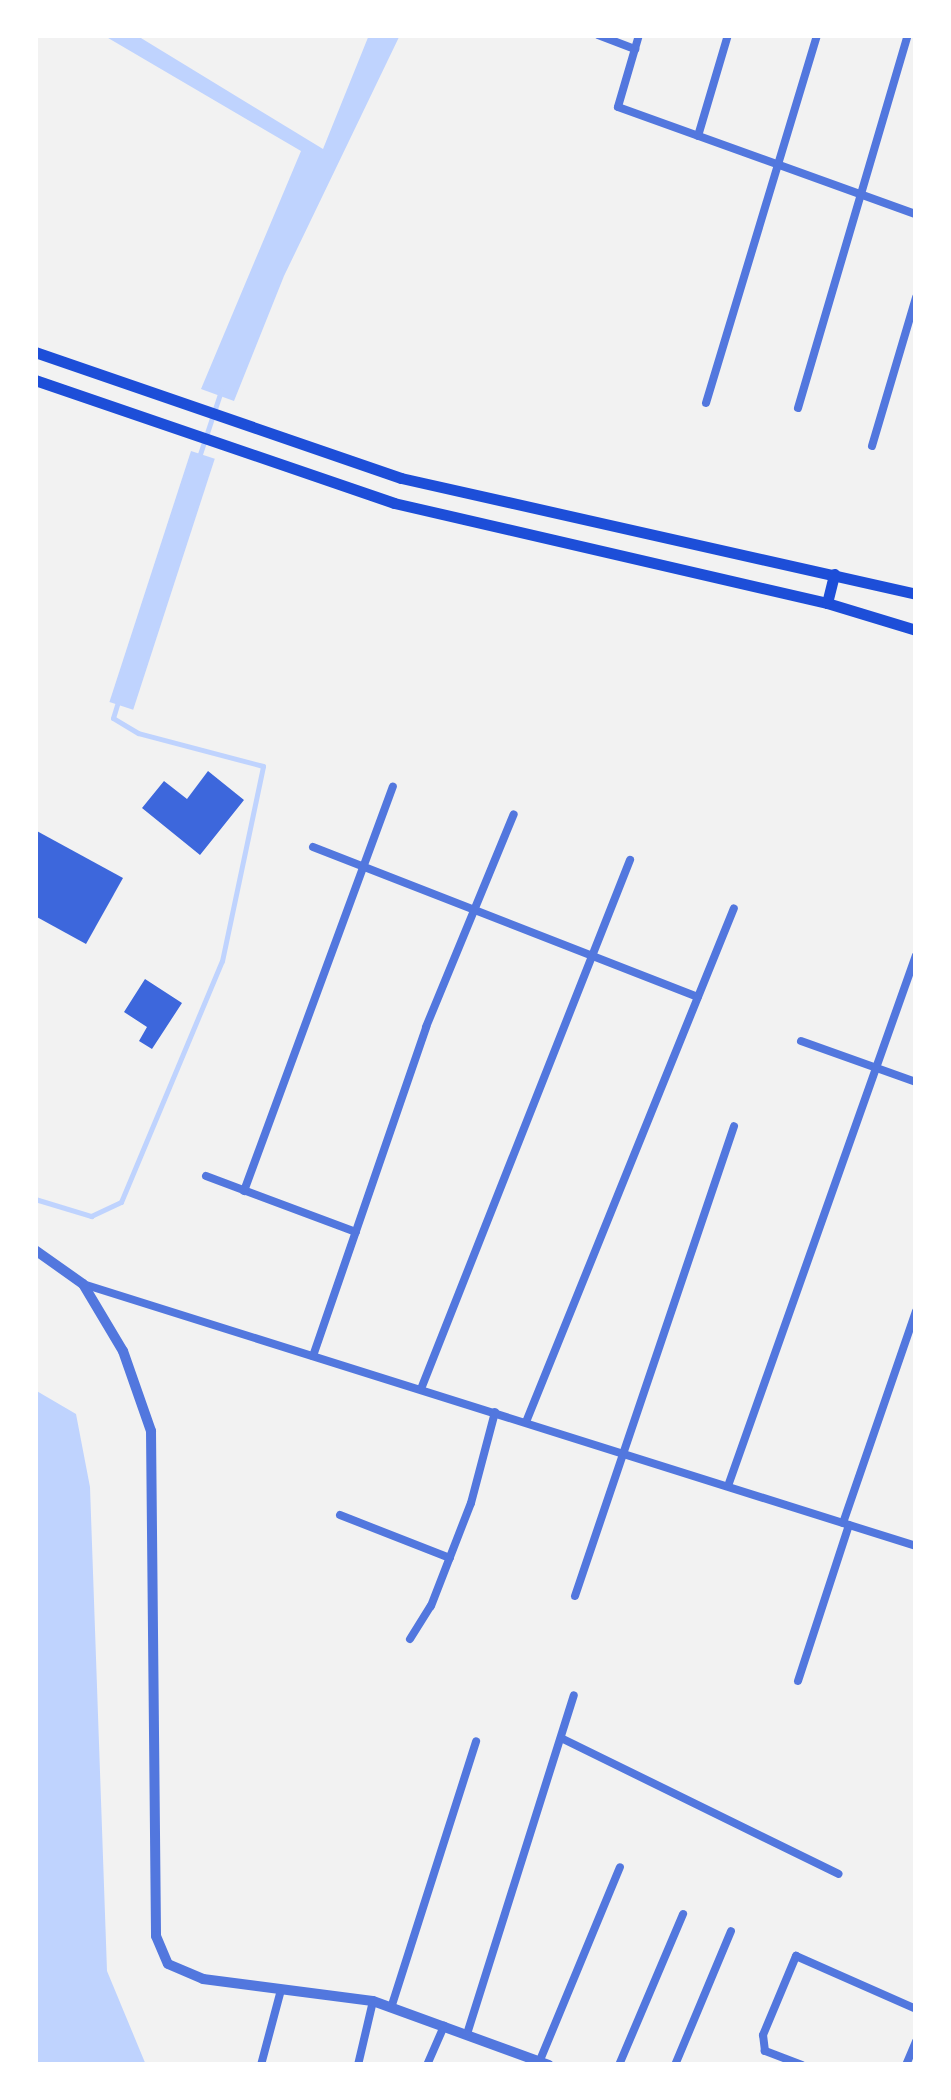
<!DOCTYPE html>
<style>
body{margin:0}
#map{position:relative;width:951px;height:2100px;overflow:hidden;background:#f2f2f2;font-family:Inter,sans-serif}
div>[style]{position:absolute}
.water>*{inset:0;background:#bfd3fe;transform-origin:0 0}
.stream>*{height:5px;margin:-2.5px;padding:0 2.5px;transform-origin:2.5px;border-radius:2.5px;background:#bfd3fe}
.building>*{inset:0;background:#3d67dc}
.minor>*{height:8px;margin:-4px;padding:0 4px;transform-origin:4px;border-radius:4px;background:#5277de}
.tertiary>*{height:10px;margin:-5px;padding:0 5px;transform-origin:5px;border-radius:5px;background:#5277de}
.secondary>*{height:11px;margin:-5.5px;padding:0 5.5px;transform-origin:5.5px;border-radius:5.5px;background:#1d4ed8}
span{translate:-50% -50%;white-space:nowrap;text-align:center;line-height:1.15;-webkit-text-stroke:8px #fff;paint-order:stroke}
.frame{position:absolute;inset:0;border:38px solid #fff;pointer-events:none}
</style>
<div id="map">
<div class="water">
<div style="clip-path:polygon(103px 35px,136px 35px,323px 149px,369px 35px,400px 35px,284px 276px,234px 401px,201px 389px,301px 151px)"></div>
<div style="left:191px;top:451px;width:25px;height:264px;rotate:18deg"></div>
<div style="clip-path:polygon(35px 1390px,76px 1414px,90px 1487px,107px 1971px,146px 2065px,35px 2065px)"></div>
</div>
<div class="stream">
<div style="left:199px;top:457px;width:70px;rotate:-71.6deg"></div>
<div style="left:35px;top:1199px;width:59px;rotate:16.9deg"></div>
<div style="left:91px;top:1216px;width:33px;rotate:-25deg"></div>
<div style="left:121px;top:1202px;width:261px;rotate:-67.3deg"></div>
<div style="left:222px;top:961px;width:199px;rotate:-78.1deg"></div>
<div style="left:263px;top:766px;width:129px;rotate:-165.2deg"></div>
<div style="left:138px;top:733px;width:29px;rotate:-149deg"></div>
<div style="left:113px;top:718px;width:14px;rotate:-73deg"></div>
</div>
<div class="building">
<div style="clip-path:polygon(208px 771px,244px 800px,200px 855px,142px 808px,164px 781px,187px 799px)"></div>
<div style="clip-path:polygon(35px 830px,123px 878px,86px 944px,35px 916px)"></div>
<div style="clip-path:polygon(145px 979px,182px 1003px,152px 1049px,139px 1041px,147px 1027px,124px 1012px)"></div>
</div>
<div class="minor">
<div style="left:598px;top:35px;width:40px;rotate:21deg"></div>
<div style="left:639px;top:35px;width:75px;rotate:106.3deg"></div>
<div style="left:618px;top:107px;width:317px;rotate:19.8deg"></div>
<div style="left:698px;top:136px;width:105px;rotate:-73.5deg"></div>
<div style="left:706px;top:403px;width:384px;rotate:-73.2deg"></div>
<div style="left:798px;top:408px;width:389px;rotate:-73.6deg"></div>
<div style="left:872px;top:446px;width:155px;rotate:-73.5deg"></div>
<div style="left:313px;top:847px;width:413px;rotate:21.3deg"></div>
<div style="left:801px;top:1041px;width:122px;rotate:19.6deg"></div>
<div style="left:206px;top:1176px;width:160px;rotate:20.5deg"></div>
<div style="left:244px;top:1191px;width:431px;rotate:-69.8deg"></div>
<div style="left:83px;top:1284px;width:873px;rotate:17.46deg"></div>
<div style="left:313px;top:1356px;width:348px;rotate:-71deg"></div>
<div style="left:426px;top:1027px;width:230px;rotate:-67.6deg"></div>
<div style="left:421px;top:1389px;width:569px;rotate:-68.44deg"></div>
<div style="left:526px;top:1422px;width:554px;rotate:-67.97deg"></div>
<div style="left:728px;top:1486px;width:563px;rotate:-70.5deg"></div>
<div style="left:340px;top:1515px;width:118px;rotate:21.4deg"></div>
<div style="left:843px;top:1523px;width:224px;rotate:-71deg"></div>
<div style="left:575px;top:1596px;width:496px;rotate:-71.3deg"></div>
<div style="left:410px;top:1639px;width:39px;rotate:-58deg"></div>
<div style="left:431px;top:1606px;width:110px;rotate:-68.8deg"></div>
<div style="left:471px;top:1503px;width:94px;rotate:-75.2deg"></div>
<div style="left:798px;top:1681px;width:164px;rotate:-71.9deg"></div>
<div style="left:561px;top:1738px;width:309px;rotate:26.1deg"></div>
<div style="left:391px;top:2008px;width:280px;rotate:-72.3deg"></div>
<div style="left:467px;top:2034px;width:355px;rotate:-72.5deg"></div>
<div style="left:261px;top:2065px;width:78px;rotate:-75.1deg"></div>
<div style="left:358px;top:2065px;width:66px;rotate:-76.8deg"></div>
<div style="left:427px;top:2065px;width:43px;rotate:-66.4deg"></div>
<div style="left:538px;top:2065px;width:214px;rotate:-67.5deg"></div>
<div style="left:619px;top:2065px;width:164px;rotate:-67deg"></div>
<div style="left:675px;top:2065px;width:145px;rotate:-67.3deg"></div>
<div style="left:802px;top:2065px;width:40px;rotate:-159deg"></div>
<div style="left:765px;top:2051px;width:16px;rotate:-97deg"></div>
<div style="left:763px;top:2035px;width:86px;rotate:-67.3deg"></div>
<div style="left:796px;top:1956px;width:131px;rotate:23.8deg"></div>
<div style="left:906px;top:2065px;width:26px;rotate:-67deg"></div>
</div>
<div class="tertiary">
<div style="left:35px;top:1250px;width:59px;rotate:35.3deg"></div>
<div style="left:83px;top:1284px;width:78px;rotate:59.2deg"></div>
<div style="left:123px;top:1351px;width:85px;rotate:70.7deg"></div>
<div style="left:151px;top:1431px;width:505px;rotate:89.43deg"></div>
<div style="left:156px;top:1936px;width:30px;rotate:67deg"></div>
<div style="left:168px;top:1964px;width:38px;rotate:23deg"></div>
<div style="left:203px;top:1979px;width:171px;rotate:7.4deg"></div>
<div style="left:373px;top:2001px;width:187px;rotate:20deg"></div>
</div>
<div class="secondary">
<div style="left:35px;top:352px;width:387px;rotate:19deg"></div>
<div style="left:401px;top:478px;width:528px;rotate:12.69deg"></div>
<div style="left:35px;top:380px;width:379px;rotate:18.9deg"></div>
<div style="left:394px;top:503px;width:444px;rotate:13deg"></div>
<div style="left:827px;top:603px;width:93px;rotate:16.9deg"></div>
<div style="left:827px;top:603px;width:30px;rotate:-76deg"></div>
</div>
<div class="frame"></div>
</div>
